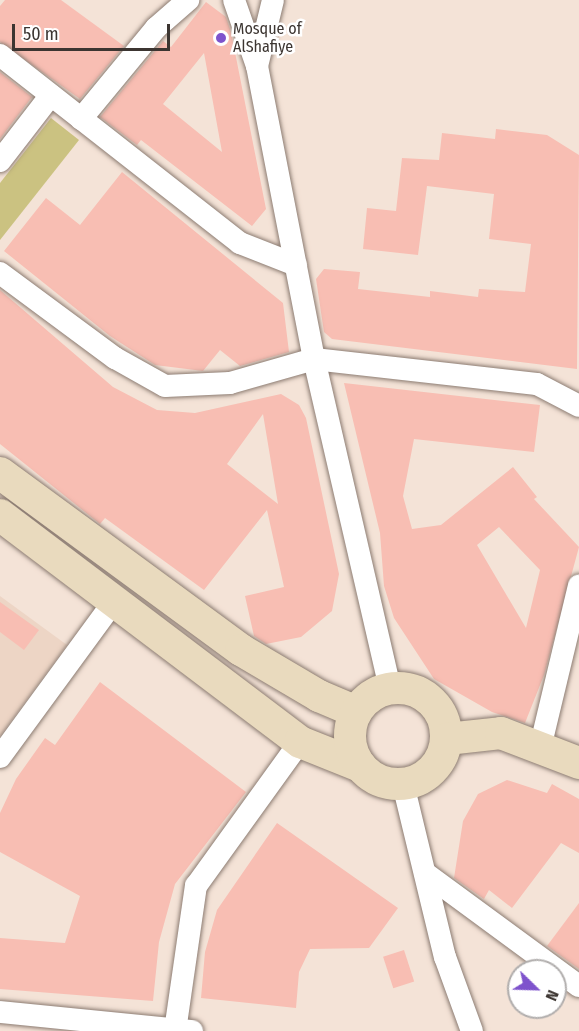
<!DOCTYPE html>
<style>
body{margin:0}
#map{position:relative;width:579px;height:1031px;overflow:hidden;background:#f4e3d7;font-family:"Fira Sans Condensed",sans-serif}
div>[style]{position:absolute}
.built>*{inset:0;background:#edd5c5}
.green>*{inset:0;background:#cbc281}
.building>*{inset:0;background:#f8beb3;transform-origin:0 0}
.roads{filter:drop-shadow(0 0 2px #8c7c72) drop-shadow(0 0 2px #8c7c72)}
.street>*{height:22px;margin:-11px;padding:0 11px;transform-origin:11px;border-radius:11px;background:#fff}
.secondary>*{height:32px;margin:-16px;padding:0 16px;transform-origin:16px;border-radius:16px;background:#e9dabe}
.secondary>.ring{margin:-16px;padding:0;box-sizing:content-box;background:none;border:32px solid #e9dabe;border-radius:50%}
.dots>*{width:16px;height:16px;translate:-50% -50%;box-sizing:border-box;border:3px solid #fff;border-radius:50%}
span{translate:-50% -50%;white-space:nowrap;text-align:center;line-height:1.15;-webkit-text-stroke:5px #fff;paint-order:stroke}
.poi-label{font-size:16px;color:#3c3531}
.left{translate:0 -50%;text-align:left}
.north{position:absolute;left:507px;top:959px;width:60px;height:60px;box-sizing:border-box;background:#fff;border:2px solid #b1aead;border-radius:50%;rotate:113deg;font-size:16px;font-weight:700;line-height:24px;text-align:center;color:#3c3531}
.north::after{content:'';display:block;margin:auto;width:21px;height:27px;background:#7e53cc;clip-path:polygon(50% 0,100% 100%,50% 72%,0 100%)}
.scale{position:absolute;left:12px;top:24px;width:158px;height:27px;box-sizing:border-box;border:3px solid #3c3531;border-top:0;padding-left:8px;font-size:18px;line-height:21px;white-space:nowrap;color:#3c3531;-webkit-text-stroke:4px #fff;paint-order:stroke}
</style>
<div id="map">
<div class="built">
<div style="clip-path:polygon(0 596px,67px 645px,0 736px)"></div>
</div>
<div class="green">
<div style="clip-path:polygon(51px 118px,79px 140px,0 240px,0 183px)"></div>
</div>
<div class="building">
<div style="clip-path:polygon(5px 0,61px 0,124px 46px,80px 99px,0 42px,0 6px)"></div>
<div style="clip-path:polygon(evenodd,206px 2px,226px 17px,231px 32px,266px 209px,252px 226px,141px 140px,137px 145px,100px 117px,163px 41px,171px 47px,206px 2px,204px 53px,222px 152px,163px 104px,204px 53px)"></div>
<div style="clip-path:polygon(0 72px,32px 97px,0 139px)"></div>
<div style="clip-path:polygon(496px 129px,547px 135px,579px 155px,577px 369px,332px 339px,324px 332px,316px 279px,324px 269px,360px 272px,358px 289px,430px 297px,430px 291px,478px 297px,479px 289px,525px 292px,531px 244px,489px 239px,494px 194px,427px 186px,418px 255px,363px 249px,367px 208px,396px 211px,402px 158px,439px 160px,442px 133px,495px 139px)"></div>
<div style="clip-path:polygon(122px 172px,283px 303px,289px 352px,240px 366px,220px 350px,203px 371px,155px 365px,110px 336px,4px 251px,46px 198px,80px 225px)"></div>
<div style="clip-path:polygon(evenodd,0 290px,113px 387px,157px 410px,195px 413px,281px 394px,299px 405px,306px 418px,339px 574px,332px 611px,301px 637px,266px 644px,254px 636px,245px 596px,284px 587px,267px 510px,204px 590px,105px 518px,100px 524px,0 444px,0 290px,263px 414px,278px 504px,227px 464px,263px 414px)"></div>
<div style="clip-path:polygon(evenodd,344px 383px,540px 405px,534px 452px,414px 439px,403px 496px,412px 529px,441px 525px,513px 467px,537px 497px,534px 499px,579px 547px,544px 675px,525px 723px,492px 712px,434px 679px,394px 618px,384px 586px,380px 533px,344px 383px,499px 527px,540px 570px,526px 628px,477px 545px,499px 527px)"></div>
<div style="clip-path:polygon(0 602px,39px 630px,24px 650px,0 632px)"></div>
<div style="clip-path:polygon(100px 682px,246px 792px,175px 884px,159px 942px,153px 1001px,0 989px,0 938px,65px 943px,80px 896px,0 852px,0 813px,16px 779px,45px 738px,55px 745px)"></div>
<div style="clip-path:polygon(507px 780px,547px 793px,552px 784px,579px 799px,579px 853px,561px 843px,512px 908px,489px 890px,484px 899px,454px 878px,463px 821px,478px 794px)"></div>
<div style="clip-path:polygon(277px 823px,398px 908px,369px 948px,310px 949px,299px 972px,296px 1008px,201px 998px,205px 952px,217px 910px)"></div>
<div style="clip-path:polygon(579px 903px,579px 969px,547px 946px)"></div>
<div style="left:404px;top:950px;width:33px;height:22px;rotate:72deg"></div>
</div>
<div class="roads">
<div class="street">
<div style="left:234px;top:0;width:70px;rotate:70.8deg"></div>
<div style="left:273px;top:0;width:68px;rotate:103.6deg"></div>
<div style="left:257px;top:66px;width:298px;rotate:79deg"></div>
<div style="left:314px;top:359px;width:338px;rotate:77deg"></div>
<div style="left:0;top:55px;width:305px;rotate:38.1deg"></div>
<div style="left:240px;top:243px;width:60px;rotate:21.4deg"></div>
<div style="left:81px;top:119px;width:118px;rotate:-50.5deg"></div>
<div style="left:156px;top:28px;width:43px;rotate:-41.2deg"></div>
<div style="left:0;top:161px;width:83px;rotate:-52.3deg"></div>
<div style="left:0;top:273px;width:143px;rotate:36.5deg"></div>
<div style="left:115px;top:358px;width:57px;rotate:29.2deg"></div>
<div style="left:165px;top:386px;width:65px;rotate:-2.6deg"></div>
<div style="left:230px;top:383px;width:87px;rotate:-15.9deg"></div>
<div style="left:314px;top:359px;width:224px;rotate:6.4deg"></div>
<div style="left:537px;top:384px;width:47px;rotate:27.6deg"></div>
<div style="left:540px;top:748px;width:167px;rotate:-76.5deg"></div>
<div style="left:0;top:757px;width:195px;rotate:-53.8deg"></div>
<div style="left:403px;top:784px;width:178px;rotate:76.4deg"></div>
<div style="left:445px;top:957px;width:79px;rotate:70deg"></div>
<div style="left:425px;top:873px;width:191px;rotate:36.3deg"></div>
<div style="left:0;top:1012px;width:193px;rotate:5.7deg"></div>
<div style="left:175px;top:1031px;width:147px;rotate:-81.8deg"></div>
<div style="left:196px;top:886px;width:178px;rotate:-54.2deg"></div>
</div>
<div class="secondary">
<div style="left:0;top:473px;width:299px;rotate:36.3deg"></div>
<div style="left:241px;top:650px;width:91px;rotate:30.5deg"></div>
<div style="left:319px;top:696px;width:39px;rotate:23deg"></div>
<div style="left:0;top:515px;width:376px;rotate:37.1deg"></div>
<div style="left:300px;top:742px;width:65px;rotate:21.8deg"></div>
<div class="ring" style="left:350px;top:688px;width:64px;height:64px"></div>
<div style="left:447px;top:739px;width:54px;rotate:-6.3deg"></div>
<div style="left:501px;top:733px;width:84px;rotate:21deg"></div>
</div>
</div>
<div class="dots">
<div style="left:221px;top:38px;background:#7e53cc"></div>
</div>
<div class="poi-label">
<span class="left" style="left:233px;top:38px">Mosque of<br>AlShafiye</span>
</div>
<div class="north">N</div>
<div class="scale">50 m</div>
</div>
